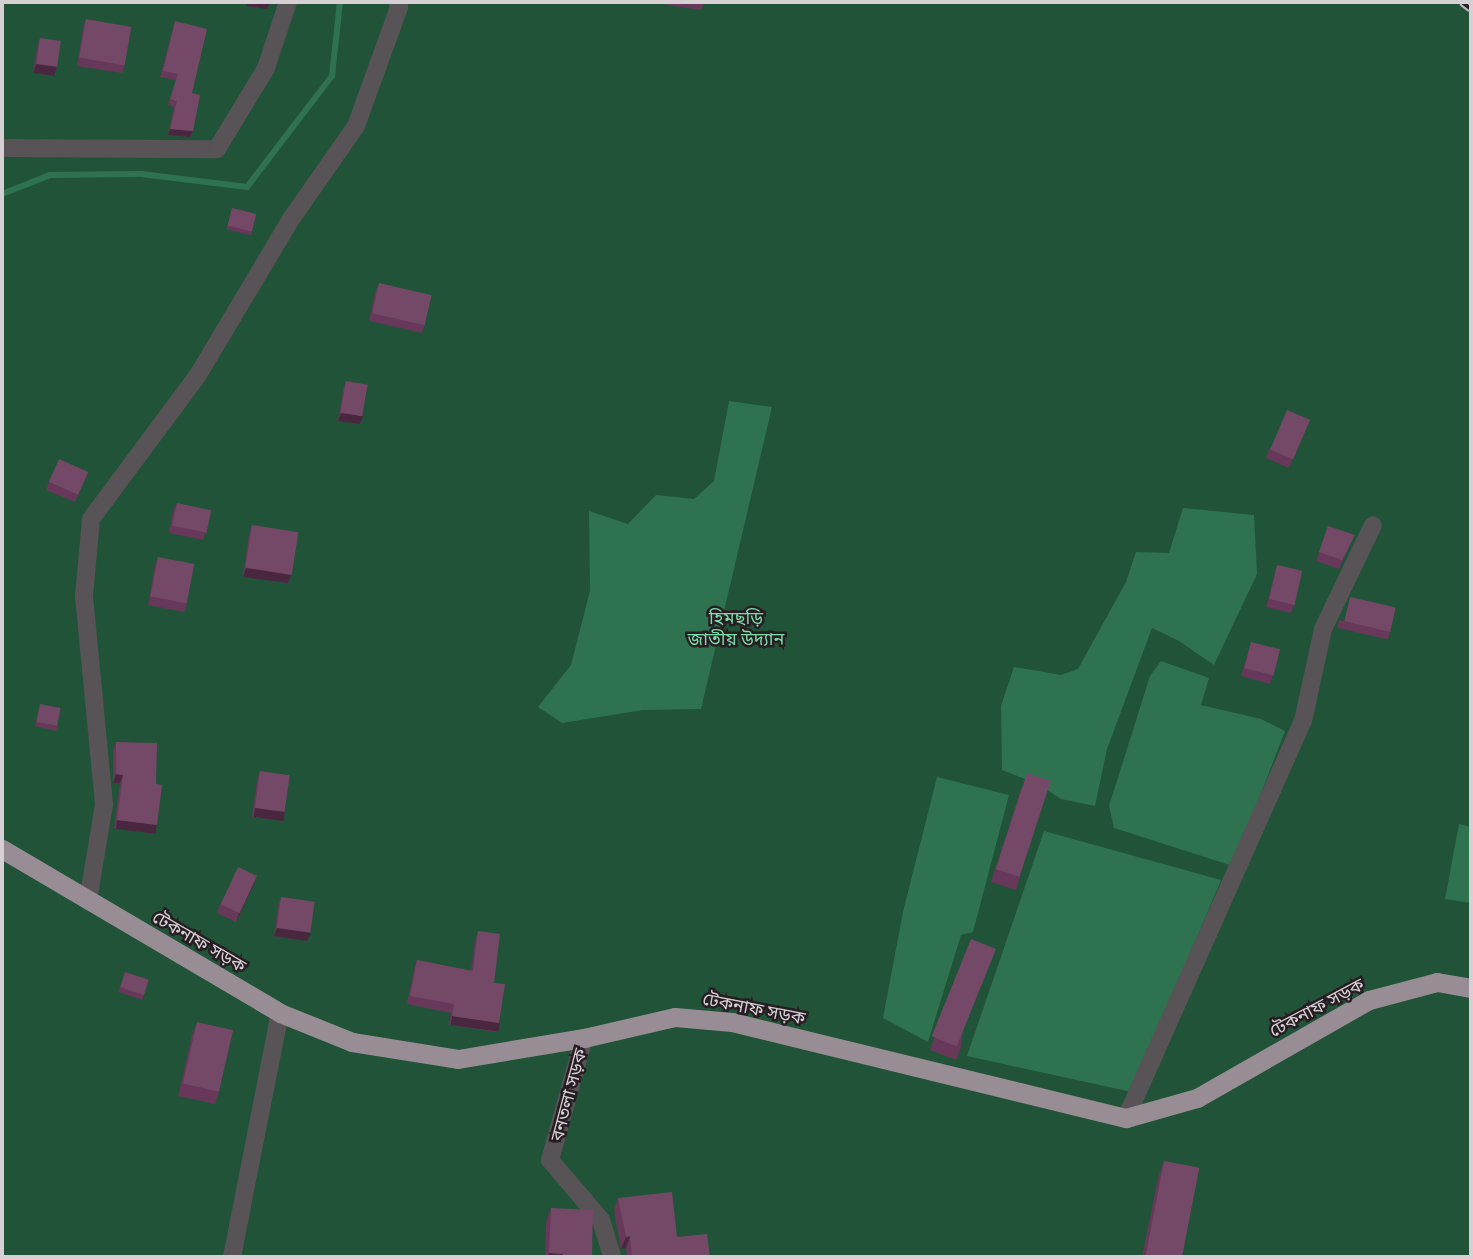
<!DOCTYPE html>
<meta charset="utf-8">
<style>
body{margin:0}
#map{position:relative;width:1473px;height:1259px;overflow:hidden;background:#271e24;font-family:"Fira Sans Condensed","Noto Sans Bengali",sans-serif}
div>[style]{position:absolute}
.green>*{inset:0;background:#215339;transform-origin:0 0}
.water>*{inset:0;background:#2f7250}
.stream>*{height:6px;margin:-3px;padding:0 3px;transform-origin:3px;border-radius:3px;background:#2f7250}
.minor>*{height:18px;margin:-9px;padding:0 9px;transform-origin:9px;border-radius:9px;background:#575356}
.trunk>*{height:19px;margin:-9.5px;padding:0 9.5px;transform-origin:9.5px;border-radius:9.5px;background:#988d94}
.rail>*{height:8px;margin-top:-4px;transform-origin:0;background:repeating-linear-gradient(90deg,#271e24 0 16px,#bcb6ba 0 32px);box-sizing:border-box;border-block:2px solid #bcb6ba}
.wall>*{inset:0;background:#67385a;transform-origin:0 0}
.shaded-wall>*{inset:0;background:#49273f;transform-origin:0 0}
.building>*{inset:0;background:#734967;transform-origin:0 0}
span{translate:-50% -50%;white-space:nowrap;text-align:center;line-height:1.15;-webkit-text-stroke:5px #271e24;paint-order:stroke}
.park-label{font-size:18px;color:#7ddca8}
.street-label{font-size:18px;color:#d6d0d4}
.frame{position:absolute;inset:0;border:4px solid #d6d0d4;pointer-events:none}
</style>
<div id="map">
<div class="green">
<div style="left:2px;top:2px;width:1469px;height:1255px"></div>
</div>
<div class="water">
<div style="clip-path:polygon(729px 401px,772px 407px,701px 709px,643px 710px,562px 723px,538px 707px,571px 665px,590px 591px,589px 511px,628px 524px,656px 495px,694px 499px,714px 481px)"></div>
<div style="clip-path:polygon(1183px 508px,1254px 515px,1257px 574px,1214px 665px,1179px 641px,1152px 628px,1107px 749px,1095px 806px,1061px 799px,1040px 785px,1002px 770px,1001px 706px,1014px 667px,1061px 675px,1078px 669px,1126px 582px,1136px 552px,1169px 553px)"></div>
<div style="clip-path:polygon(1161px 661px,1209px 678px,1201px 705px,1261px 719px,1285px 731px,1233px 866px,1114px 828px,1109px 806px,1150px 676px)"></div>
<div style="clip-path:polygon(937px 777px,1009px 795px,973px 932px,961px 935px,928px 1042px,883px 1018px,903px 912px)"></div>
<div style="clip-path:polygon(1459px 824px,1471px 827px,1471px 903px,1445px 899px)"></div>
<div style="clip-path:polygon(1044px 831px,1221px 880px,1132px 1092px,967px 1056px)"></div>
</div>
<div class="stream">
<div style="left:2px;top:194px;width:52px;rotate:-21.6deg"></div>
<div style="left:50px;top:175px;width:91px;rotate:-0.6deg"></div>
<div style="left:141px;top:174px;width:107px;rotate:7deg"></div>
<div style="left:247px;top:187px;width:140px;rotate:-52.6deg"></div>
<div style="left:332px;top:76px;width:74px;rotate:-83.8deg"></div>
</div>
<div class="minor">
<div style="left:2px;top:148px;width:215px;rotate:0.3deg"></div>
<div style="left:217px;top:149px;width:95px;rotate:-58.8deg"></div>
<div style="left:266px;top:68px;width:70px;rotate:-71.6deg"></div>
<div style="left:88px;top:901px;width:98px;rotate:-80.6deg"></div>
<div style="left:104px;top:804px;width:209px;rotate:-95.5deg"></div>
<div style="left:84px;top:596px;width:77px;rotate:-84.8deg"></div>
<div style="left:91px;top:519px;width:179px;rotate:-53.4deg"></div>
<div style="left:198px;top:375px;width:182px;rotate:-59.2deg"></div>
<div style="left:291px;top:219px;width:113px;rotate:-55deg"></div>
<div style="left:356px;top:126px;width:127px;rotate:-70.1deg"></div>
<div style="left:399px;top:7px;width:5px;rotate:-101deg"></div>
<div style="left:584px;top:1038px;width:127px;rotate:105.6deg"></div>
<div style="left:550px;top:1160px;width:79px;rotate:49.6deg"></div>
<div style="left:601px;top:1220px;width:39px;rotate:73deg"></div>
<div style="left:1126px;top:1118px;width:435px;rotate:-66deg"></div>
<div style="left:1303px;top:721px;width:94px;rotate:-77.7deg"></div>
<div style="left:1323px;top:629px;width:115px;rotate:-64.3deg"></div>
<div style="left:232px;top:1257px;width:249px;rotate:-78.9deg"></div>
</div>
<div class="trunk">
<div style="left:2px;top:849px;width:323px;rotate:30.5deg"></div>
<div style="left:280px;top:1013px;width:78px;rotate:21.9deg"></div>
<div style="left:352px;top:1042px;width:107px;rotate:9.1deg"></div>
<div style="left:458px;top:1059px;width:128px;rotate:-9.5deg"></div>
<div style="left:584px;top:1038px;width:93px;rotate:-13deg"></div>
<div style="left:675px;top:1017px;width:57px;rotate:5deg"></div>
<div style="left:732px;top:1022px;width:406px;rotate:13.7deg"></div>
<div style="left:1126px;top:1118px;width:74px;rotate:-15.7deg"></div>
<div style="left:1197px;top:1098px;width:198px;rotate:-29.7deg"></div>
<div style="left:1369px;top:1000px;width:70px;rotate:-14.8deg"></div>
<div style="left:1437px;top:982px;width:35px;rotate:10deg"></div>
</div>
<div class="rail">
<div style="left:1462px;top:2px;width:11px;rotate:38deg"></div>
</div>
<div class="wall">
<div style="clip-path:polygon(667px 2px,704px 2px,701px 10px,667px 5px)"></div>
<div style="clip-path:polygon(86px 19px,125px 65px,122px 73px,77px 66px,83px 28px)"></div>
<div style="clip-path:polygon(175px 21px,192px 93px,193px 131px,190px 137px,168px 135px,174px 107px,168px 105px,176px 80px,160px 77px)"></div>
<div style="clip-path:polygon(40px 38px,57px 67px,54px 76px,33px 73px,37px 47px)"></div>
<div style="left:232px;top:208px;width:25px;height:22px;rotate:14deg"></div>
<div style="clip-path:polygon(379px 283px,425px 324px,422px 333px,369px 321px,375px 292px)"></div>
<div style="clip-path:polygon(346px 381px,363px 416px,360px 424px,338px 421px,343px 390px)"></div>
<div style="clip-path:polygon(1310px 420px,1289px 468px,1266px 458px,1269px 449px)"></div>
<div style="clip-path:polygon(88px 472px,75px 502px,46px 490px,49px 482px)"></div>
<div style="clip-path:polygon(177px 503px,206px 532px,203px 540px,169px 533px,173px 511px)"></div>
<div style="clip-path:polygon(252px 525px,291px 575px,288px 583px,243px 577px,249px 534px)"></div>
<div style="clip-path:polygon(1328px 526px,1351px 543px,1339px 569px,1316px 561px)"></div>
<div style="clip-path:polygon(158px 557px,187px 603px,184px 612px,148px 605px,155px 565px)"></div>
<div style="clip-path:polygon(1277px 565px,1294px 605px,1291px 613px,1266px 607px)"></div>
<div style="left:1339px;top:620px;width:52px;height:8px;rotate:13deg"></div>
<div style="clip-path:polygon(1251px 642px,1273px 675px,1270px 684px,1241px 676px)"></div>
<div style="clip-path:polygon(40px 704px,58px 726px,56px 731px,35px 726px)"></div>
<div style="clip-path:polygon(116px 742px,154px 833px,114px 828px,120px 783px,113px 783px,113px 750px)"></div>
<div style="clip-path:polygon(260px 771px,282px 821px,252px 817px,257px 780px)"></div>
<div style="clip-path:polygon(1022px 786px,1020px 877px,1016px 890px,991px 882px)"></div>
<div style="clip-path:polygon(254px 884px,236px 922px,217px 913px,220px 904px)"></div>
<div style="clip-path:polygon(281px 897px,307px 941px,274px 936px,278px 906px)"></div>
<div style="clip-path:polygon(478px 931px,494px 983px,499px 1023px,496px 1032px,449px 1025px,451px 1013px,407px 1004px,414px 969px,417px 960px,471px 971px,475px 940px)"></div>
<div style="clip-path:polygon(971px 939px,961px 1047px,956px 1060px,930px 1050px)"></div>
<div style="left:125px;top:972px;width:25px;height:21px;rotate:18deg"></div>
<div style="clip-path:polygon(197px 1022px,219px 1092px,215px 1104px,178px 1096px,192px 1035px)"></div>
<div style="clip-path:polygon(1164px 1161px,1181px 1257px,1142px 1257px,1159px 1174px)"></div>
<div style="clip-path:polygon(618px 1198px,677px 1237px,710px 1257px,627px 1257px,626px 1248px,621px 1249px,614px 1210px)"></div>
<div style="clip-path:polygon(551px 1208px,592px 1257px,545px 1257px,546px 1221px)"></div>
</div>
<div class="shaded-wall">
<div style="clip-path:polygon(248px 2px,270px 2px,267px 9px,247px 6px)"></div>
<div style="clip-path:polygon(36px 64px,57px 67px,54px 76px,33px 73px)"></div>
<div style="clip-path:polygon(170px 129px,193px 131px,190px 137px,168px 135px)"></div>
<div style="clip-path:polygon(341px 413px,363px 416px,360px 424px,338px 421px)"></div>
<div style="clip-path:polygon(246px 568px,291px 575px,288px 583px,243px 577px)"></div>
<div style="clip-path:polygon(116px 774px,123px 775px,120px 783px,113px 783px)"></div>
<div style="left:255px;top:808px;width:30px;height:9px;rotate:8deg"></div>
<div style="left:117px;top:820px;width:40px;height:9px;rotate:7deg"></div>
<div style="clip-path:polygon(257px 876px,254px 884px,236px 922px,239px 913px)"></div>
<div style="clip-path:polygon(277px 928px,311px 933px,307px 941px,274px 936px)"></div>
<div style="left:452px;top:1016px;width:48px;height:9px;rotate:8deg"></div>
<div style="clip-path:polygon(630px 1236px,626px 1248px,621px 1249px,626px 1237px)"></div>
<div style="clip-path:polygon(549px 1253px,563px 1254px,562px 1257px,548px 1257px)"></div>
</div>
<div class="building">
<div style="left:86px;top:19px;width:46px;height:39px;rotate:10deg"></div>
<div style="clip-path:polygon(175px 21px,207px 29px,192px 93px,200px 95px,193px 131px,170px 129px,177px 101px,170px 99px,178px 74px,163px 71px)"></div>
<div style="left:40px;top:38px;width:21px;height:26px;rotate:8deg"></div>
<div style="left:232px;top:208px;width:25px;height:18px;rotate:14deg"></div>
<div style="left:379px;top:283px;width:54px;height:31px;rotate:13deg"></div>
<div style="left:346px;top:381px;width:22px;height:32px;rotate:10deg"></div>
<div style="left:1287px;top:410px;width:25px;height:43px;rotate:23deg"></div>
<div style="left:59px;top:459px;width:32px;height:25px;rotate:24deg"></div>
<div style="left:177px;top:503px;width:35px;height:23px;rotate:12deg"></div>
<div style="left:252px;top:525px;width:47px;height:43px;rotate:9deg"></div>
<div style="clip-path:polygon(1328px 526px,1355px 535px,1342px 560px,1319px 552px)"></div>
<div style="left:158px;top:557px;width:37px;height:40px;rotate:11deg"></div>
<div style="left:1277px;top:565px;width:26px;height:35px;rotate:13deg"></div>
<div style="left:1350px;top:597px;width:47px;height:25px;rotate:13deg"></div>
<div style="left:1251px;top:642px;width:30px;height:27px;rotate:14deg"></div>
<div style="left:40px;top:704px;width:21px;height:18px;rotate:11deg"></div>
<div style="clip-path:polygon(116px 742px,157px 743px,156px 784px,162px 785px,157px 825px,117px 820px,123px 775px,116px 774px)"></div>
<div style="left:260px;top:771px;width:30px;height:37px;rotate:8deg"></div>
<div style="left:1027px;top:773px;width:25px;height:101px;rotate:18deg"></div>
<div style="left:238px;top:867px;width:21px;height:41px;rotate:25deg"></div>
<div style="left:281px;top:897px;width:34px;height:31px;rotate:8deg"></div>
<div style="clip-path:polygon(478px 931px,500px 934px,494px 983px,505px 984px,499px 1023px,452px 1016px,454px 1004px,410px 996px,417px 960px,473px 971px)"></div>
<div style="left:971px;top:939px;width:27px;height:105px;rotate:22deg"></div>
<div style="left:125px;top:972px;width:25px;height:16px;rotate:18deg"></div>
<div style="left:197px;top:1022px;width:37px;height:63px;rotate:13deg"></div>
<div style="left:1164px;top:1161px;width:36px;height:98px;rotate:11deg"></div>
<div style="clip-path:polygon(672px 1192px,677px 1237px,707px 1234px,710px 1257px,632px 1257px,630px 1236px,626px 1237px,618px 1198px)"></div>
<div style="clip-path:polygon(551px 1208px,593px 1210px,592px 1257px,563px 1257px,563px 1254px,549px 1253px)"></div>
</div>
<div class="park-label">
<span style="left:736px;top:629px">হিমছড়ি<br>জাতীয় উদ্যান</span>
</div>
<div class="street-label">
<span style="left:199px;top:942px;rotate:30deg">টেকনাফ সড়ক</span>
<span style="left:1317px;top:1008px;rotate:-28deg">টেকনাফ সড়ক</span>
<span style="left:754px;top:1009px;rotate:11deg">টেকনাফ সড়ক</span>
<span style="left:569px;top:1095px;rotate:-75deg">বনতলা সড়ক</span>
</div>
<div class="frame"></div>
</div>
